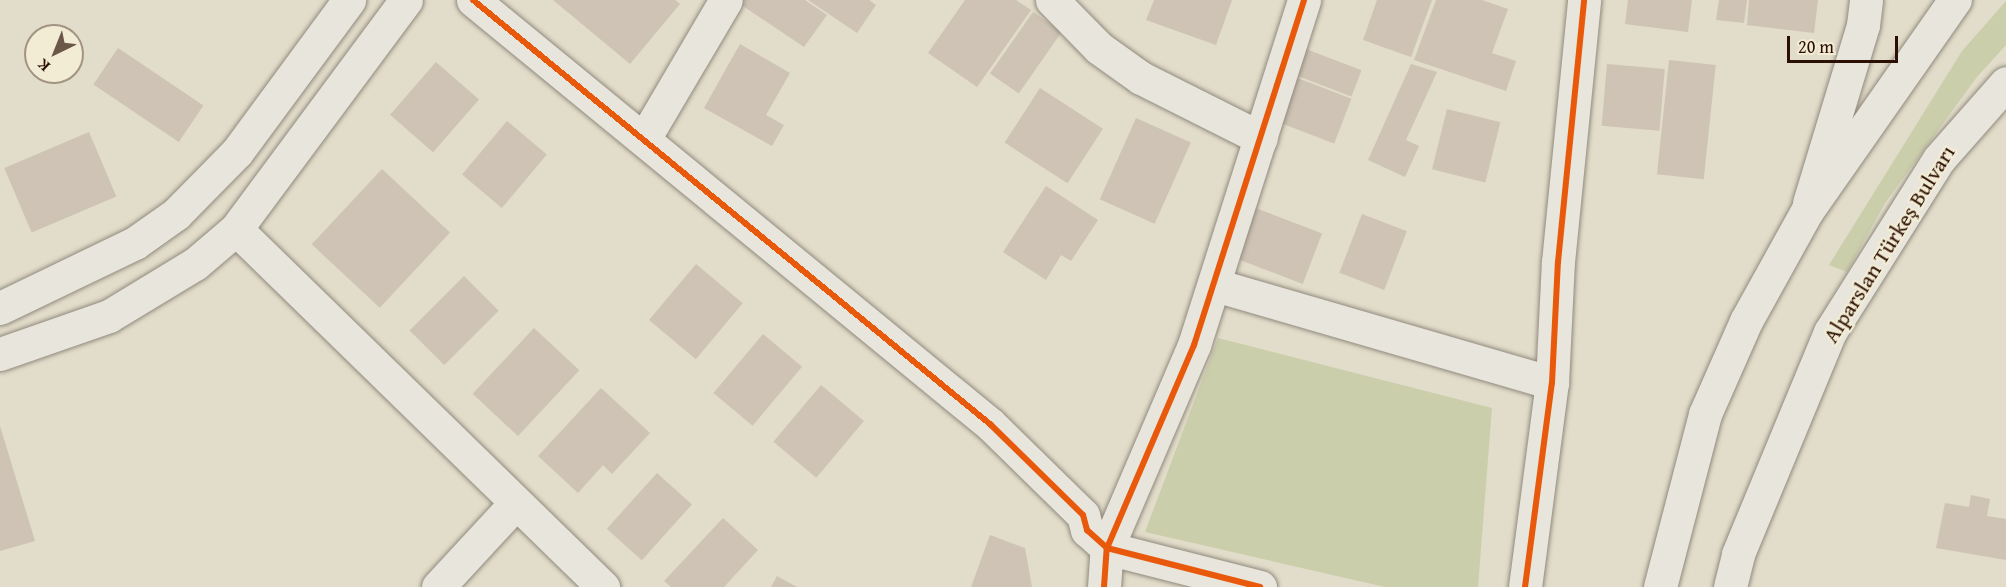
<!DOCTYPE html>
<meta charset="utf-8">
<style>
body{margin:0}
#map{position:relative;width:2006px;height:587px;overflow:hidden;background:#e2dcca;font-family:"Gentium Book Plus",serif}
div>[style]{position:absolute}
.green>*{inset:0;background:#cbceab}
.building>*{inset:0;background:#cec3b5;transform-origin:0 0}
.roads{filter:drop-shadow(0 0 2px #918a7e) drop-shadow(0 0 2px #918a7e)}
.street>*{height:33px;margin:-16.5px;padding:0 16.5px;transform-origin:16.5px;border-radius:16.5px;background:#e8e5dc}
.secondary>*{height:33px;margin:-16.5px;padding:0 16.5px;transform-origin:16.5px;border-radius:16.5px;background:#e8e5dc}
.cycleway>*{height:6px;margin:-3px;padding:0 3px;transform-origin:3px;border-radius:3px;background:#e8590c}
span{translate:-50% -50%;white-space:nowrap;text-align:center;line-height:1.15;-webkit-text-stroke:4.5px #f3ecd5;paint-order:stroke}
.street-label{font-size:22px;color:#2b0f02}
.north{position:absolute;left:24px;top:24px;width:60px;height:60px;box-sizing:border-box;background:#f3ecd5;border:2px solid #a39481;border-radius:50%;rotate:223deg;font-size:16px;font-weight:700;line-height:24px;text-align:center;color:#2b0f02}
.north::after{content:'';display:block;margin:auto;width:21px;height:27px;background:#6b5748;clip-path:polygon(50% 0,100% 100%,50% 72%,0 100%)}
.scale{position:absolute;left:1787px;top:36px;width:111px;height:27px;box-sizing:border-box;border:3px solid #2b0f02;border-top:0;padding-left:8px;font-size:18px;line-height:21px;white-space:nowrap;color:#2b0f02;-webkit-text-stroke:4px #f3ecd5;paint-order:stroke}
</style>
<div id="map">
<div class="green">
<div style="clip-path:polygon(2006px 1px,2006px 45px,1977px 77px,1885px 203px,1847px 272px,1829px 265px,1962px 51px)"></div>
<div style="clip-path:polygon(1218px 338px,1492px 408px,1478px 587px,1385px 587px,1145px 532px)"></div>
</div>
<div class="building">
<div style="clip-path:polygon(553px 0,675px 0,680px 4px,630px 64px)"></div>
<div style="clip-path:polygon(734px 0,805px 0,827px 15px,804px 47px)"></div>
<div style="clip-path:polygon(808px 0,869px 0,876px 5px,857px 33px)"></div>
<div style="clip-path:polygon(965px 0,1016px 0,1031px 10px,977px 87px,928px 53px)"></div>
<div style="clip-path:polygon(1154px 0,1232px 0,1216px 45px,1146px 20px)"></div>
<div style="clip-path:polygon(1377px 0,1432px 0,1411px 57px,1363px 40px)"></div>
<div style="clip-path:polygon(1436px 0,1482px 0,1508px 9px,1492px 53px,1516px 61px,1506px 91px,1414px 60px)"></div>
<div style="clip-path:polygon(1628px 0,1692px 0,1688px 32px,1625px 24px)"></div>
<div style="clip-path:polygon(1719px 0,1747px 0,1744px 23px,1716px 20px)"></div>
<div style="clip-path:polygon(1749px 0,1818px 0,1814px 33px,1747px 25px)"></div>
<div style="left:1033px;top:12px;width:35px;height:75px;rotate:35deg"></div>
<div style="clip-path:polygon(740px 44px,790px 73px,766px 115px,784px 125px,772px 146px,704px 108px)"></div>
<div style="left:1298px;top:46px;width:68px;height:28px;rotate:21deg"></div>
<div style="left:118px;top:48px;width:103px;height:44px;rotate:34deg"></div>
<div style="left:1669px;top:60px;width:47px;height:115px;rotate:6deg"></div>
<div style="left:436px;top:62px;width:57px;height:70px;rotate:41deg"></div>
<div style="clip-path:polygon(1411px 64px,1437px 72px,1406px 140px,1419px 146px,1405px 177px,1368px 160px)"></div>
<div style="left:1607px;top:64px;width:58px;height:62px;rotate:5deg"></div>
<div style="left:1287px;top:74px;width:69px;height:48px;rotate:21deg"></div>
<div style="left:1040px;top:88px;width:75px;height:65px;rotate:33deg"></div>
<div style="left:1447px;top:109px;width:55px;height:62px;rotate:14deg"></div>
<div style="left:1136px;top:118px;width:60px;height:89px;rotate:24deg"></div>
<div style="left:507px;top:121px;width:52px;height:70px;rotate:40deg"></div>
<div style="left:89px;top:132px;width:70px;height:92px;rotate:67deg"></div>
<div style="left:382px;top:169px;width:93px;height:103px;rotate:43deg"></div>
<div style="clip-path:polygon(1046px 186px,1098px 220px,1071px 261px,1061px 255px,1046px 280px,1003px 252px)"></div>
<div style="left:1253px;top:207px;width:74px;height:54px;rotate:21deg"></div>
<div style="left:1362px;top:214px;width:48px;height:63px;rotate:21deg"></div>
<div style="left:696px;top:264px;width:61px;height:73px;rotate:40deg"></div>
<div style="left:464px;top:276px;width:49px;height:77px;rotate:45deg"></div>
<div style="left:534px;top:328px;width:62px;height:90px;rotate:43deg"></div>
<div style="left:763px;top:334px;width:51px;height:77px;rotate:40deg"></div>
<div style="left:821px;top:385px;width:56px;height:74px;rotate:40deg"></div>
<div style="clip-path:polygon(601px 388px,650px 433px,612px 474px,603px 465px,578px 493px,538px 456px)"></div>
<div style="clip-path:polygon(0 426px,35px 541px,0 551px)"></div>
<div style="left:657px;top:473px;width:47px;height:75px;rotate:42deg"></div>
<div style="clip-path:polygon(1971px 495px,1990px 499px,1987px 516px,2006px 519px,2006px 560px,1936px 548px,1945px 503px,1969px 507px)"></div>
<div style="clip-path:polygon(723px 518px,758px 550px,724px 587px,671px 587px,664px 581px)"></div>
<div style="clip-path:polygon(990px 535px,1025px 548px,1032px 587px,971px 587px)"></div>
<div style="clip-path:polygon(777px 576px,797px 587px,771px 587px)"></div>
</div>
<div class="roads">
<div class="street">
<div style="left:473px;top:0;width:669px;rotate:39.36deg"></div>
<div style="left:990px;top:424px;width:130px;rotate:44.4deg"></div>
<div style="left:1083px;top:515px;width:16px;rotate:75deg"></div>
<div style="left:1087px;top:530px;width:27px;rotate:42deg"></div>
<div style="left:1107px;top:548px;width:158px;rotate:14.3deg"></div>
<div style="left:1052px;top:0;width:67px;rotate:45.6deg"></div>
<div style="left:1099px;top:48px;width:52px;rotate:35.5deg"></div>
<div style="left:1141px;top:78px;width:134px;rotate:26.6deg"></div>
<div style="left:644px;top:139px;width:161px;rotate:-59.5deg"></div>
<div style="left:1809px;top:203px;width:186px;rotate:-73.1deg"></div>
<div style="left:1863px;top:25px;width:25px;rotate:-83deg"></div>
<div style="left:236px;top:229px;width:513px;rotate:44.29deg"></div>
<div style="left:1215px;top:285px;width:351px;rotate:16.2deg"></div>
<div style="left:438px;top:587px;width:112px;rotate:-47.2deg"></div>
<div style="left:1104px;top:587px;width:39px;rotate:-86deg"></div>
<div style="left:1107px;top:548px;width:221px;rotate:-66.8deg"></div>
<div style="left:1194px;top:345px;width:362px;rotate:-72.3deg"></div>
<div style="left:1525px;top:587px;width:206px;rotate:-82.5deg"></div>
<div style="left:1552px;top:383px;width:121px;rotate:-87.2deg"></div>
<div style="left:1558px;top:262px;width:263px;rotate:-84.3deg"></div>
</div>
<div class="secondary">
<div style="left:0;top:308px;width:150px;rotate:-25.7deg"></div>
<div style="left:135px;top:243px;width:50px;rotate:-35.3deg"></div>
<div style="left:176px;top:214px;width:87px;rotate:-45.5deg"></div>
<div style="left:237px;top:152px;width:189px;rotate:-53.6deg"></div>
<div style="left:0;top:354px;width:115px;rotate:-19.2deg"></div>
<div style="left:109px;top:316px;width:100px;rotate:-31.2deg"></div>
<div style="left:195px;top:264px;width:54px;rotate:-40.5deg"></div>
<div style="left:236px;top:229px;width:285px;rotate:-53.4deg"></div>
<div style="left:1660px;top:587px;width:179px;rotate:-75.4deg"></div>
<div style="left:1705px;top:414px;width:102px;rotate:-66.2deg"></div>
<div style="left:1746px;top:321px;width:126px;rotate:-61deg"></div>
<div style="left:1807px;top:211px;width:258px;rotate:-55deg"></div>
<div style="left:1730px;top:587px;width:34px;rotate:-76deg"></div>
<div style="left:1738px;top:554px;width:240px;rotate:-67.5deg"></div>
<div style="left:1830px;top:332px;width:204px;rotate:-57.8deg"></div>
<div style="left:1939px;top:159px;width:101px;rotate:-48.6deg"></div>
</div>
</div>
<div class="cycleway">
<div style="left:473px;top:0;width:669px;rotate:39.36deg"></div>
<div style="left:990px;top:424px;width:130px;rotate:44.4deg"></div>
<div style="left:1083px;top:515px;width:16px;rotate:75deg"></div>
<div style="left:1087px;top:530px;width:27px;rotate:42deg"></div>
<div style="left:1107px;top:548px;width:158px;rotate:14.3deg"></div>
<div style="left:1104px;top:587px;width:39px;rotate:-86deg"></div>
<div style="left:1107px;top:548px;width:221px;rotate:-66.8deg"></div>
<div style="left:1194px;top:345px;width:362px;rotate:-72.3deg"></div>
<div style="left:1525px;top:587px;width:206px;rotate:-82.5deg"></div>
<div style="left:1552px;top:383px;width:121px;rotate:-87.2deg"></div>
<div style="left:1558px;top:262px;width:263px;rotate:-84.3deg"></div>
</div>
<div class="street-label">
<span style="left:1889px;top:244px;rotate:-58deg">Alparslan Türkeş Bulvarı</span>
</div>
<div class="north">K</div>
<div class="scale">20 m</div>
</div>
